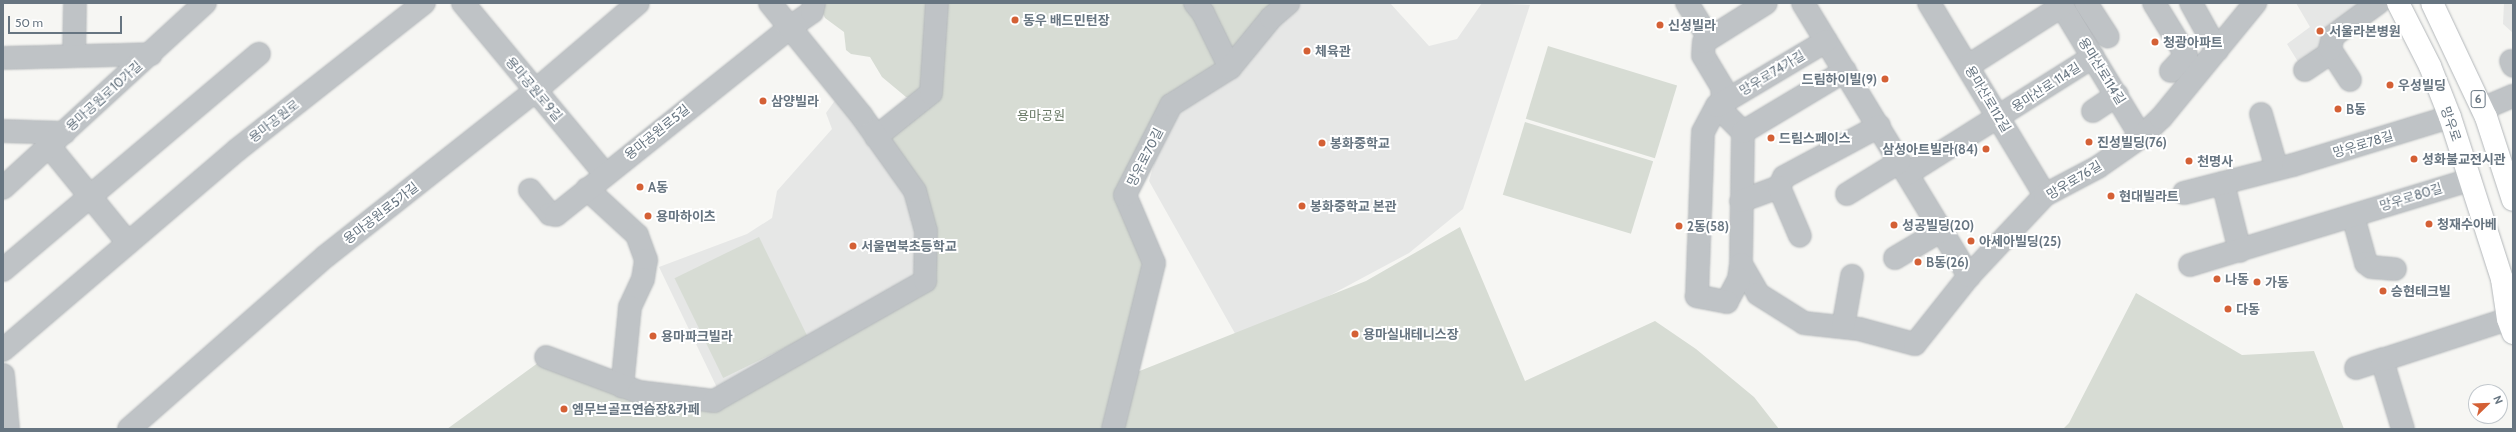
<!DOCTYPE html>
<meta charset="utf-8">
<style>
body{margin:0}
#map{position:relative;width:2516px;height:432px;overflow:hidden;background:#f6f6f3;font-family:Cabin,"Noto Sans KR",sans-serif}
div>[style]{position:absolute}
.built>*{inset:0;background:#e6e7e6}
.green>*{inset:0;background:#d7dcd4;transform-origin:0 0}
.roads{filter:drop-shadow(0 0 1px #b3b7ba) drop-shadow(0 0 1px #b3b7ba)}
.minor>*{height:22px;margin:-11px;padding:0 11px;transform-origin:11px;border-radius:11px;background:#bfc3c6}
.major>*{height:22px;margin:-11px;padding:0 11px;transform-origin:11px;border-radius:11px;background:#fff}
.dots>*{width:11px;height:11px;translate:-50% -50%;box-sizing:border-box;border:2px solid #fff;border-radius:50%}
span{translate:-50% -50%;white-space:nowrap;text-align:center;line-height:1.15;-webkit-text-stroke:4px #fff;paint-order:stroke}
.shield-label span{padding:1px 3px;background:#fff;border:1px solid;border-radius:3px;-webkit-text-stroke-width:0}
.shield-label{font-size:12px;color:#677581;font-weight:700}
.poi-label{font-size:13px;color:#677581;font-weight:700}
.left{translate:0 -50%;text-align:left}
.right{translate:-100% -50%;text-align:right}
.street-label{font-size:13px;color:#677581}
.park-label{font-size:13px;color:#697966}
.frame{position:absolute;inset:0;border:4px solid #677581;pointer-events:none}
.north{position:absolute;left:2468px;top:384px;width:40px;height:40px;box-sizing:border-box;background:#fff;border:1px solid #c2c8cd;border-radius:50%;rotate:67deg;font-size:11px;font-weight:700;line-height:16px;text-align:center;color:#677581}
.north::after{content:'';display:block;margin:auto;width:14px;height:18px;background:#d46035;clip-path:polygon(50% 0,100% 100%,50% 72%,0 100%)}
.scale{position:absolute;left:8px;top:16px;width:114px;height:18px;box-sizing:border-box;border:2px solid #677581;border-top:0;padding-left:5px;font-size:12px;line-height:14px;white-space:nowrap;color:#677581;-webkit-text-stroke:3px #fff;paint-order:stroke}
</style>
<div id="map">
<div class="built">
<div style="clip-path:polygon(1302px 3px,1390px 3px,1429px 46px,1457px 39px,1482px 3px,1530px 5px,1463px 209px,1409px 253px,1323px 299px,1237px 337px,1149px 181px,1171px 105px,1193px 102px)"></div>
<div style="clip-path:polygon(2296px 3px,2372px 3px,2300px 65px,2287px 44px,2310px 27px)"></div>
<div style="clip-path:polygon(2504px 3px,2513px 3px,2513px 33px,2503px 24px)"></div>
<div style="clip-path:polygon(841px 92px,915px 191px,925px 281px,721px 396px,659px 267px,747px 234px,772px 218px,777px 191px,832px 129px,826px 113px)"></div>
</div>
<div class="green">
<div style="clip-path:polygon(822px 3px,931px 3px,928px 82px,911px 98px,906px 97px,882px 77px,870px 57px,851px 54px,846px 50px,844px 32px,825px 18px,821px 10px)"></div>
<div style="clip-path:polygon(936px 3px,1283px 3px,1171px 105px,1125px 195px,1154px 263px,1127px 376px,1366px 281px,1460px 227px,1525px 381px,1655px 321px,1696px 349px,1754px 397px,1779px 429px,447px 429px,546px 357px,714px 401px,924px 281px,926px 231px,876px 137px,931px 93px)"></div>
<div style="left:1548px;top:46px;width:135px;height:76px;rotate:17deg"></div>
<div style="left:1525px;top:122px;width:134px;height:76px;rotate:17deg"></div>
<div style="left:759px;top:237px;width:111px;height:94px;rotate:64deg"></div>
<div style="clip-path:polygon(2136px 293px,2242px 355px,2314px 351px,2344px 429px,2063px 429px,2069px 423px)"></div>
</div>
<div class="roads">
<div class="minor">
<div style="left:463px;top:3px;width:222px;rotate:50.3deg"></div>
<div style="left:1195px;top:3px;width:13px;rotate:51deg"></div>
<div style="left:1203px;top:13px;width:61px;rotate:63.9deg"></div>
<div style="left:1687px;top:3px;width:40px;rotate:58deg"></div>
<div style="left:1803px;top:3px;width:320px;rotate:58.7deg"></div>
<div style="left:1929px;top:3px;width:224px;rotate:58.9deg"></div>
<div style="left:2060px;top:3px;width:157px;rotate:58.8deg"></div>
<div style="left:2086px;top:3px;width:40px;rotate:57.1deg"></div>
<div style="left:2154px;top:3px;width:61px;rotate:58.4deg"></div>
<div style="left:2186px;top:55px;width:22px;rotate:133deg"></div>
<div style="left:2191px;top:3px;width:54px;rotate:61deg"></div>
<div style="left:74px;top:56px;width:53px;rotate:-88.9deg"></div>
<div style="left:3px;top:58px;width:148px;rotate:-1.5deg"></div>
<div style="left:2511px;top:61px;width:5px;rotate:68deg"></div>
<div style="left:1968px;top:66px;width:112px;rotate:-32.6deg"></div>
<div style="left:2305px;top:70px;width:32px;rotate:-34deg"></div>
<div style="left:2350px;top:80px;width:37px;rotate:-123deg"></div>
<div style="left:2330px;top:49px;width:13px;rotate:-77deg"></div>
<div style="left:2333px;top:36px;width:56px;rotate:-36.3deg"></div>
<div style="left:1723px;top:102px;width:15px;rotate:-94deg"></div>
<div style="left:1722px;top:87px;width:37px;rotate:-121deg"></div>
<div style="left:1703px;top:55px;width:13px;rotate:-86deg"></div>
<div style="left:1704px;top:42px;width:73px;rotate:-32.2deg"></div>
<div style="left:1717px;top:106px;width:37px;rotate:45deg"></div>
<div style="left:1743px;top:132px;width:132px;rotate:90.9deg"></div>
<div style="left:1741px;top:264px;width:34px;rotate:60deg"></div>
<div style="left:1758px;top:294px;width:54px;rotate:32.2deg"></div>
<div style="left:1804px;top:323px;width:55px;rotate:6.2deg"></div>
<div style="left:1859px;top:329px;width:58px;rotate:15deg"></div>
<div style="left:1915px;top:344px;width:87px;rotate:-51.5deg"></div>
<div style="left:1969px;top:276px;width:111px;rotate:-46.8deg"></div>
<div style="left:2045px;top:195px;width:60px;rotate:-27.8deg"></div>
<div style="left:2098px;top:167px;width:52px;rotate:-34.9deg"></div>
<div style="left:2141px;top:137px;width:28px;rotate:-44deg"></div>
<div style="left:2161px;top:118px;width:149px;rotate:-50.7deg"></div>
<div style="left:2482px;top:109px;width:34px;rotate:-23deg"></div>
<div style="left:2093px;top:111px;width:29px;rotate:-34deg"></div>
<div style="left:2261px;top:114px;width:57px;rotate:73.8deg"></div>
<div style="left:3px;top:131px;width:61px;rotate:1.9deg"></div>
<div style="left:1743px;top:132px;width:119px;rotate:-30.9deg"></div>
<div style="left:876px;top:137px;width:70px;rotate:-38.7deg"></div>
<div style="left:931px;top:93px;width:90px;rotate:-86.2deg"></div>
<div style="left:49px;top:146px;width:125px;rotate:50.8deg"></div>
<div style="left:1907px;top:174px;width:220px;rotate:-32.2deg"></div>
<div style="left:2223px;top:183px;width:70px;rotate:76deg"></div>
<div style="left:1779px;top:187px;width:11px;rotate:-63deg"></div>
<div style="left:1784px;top:177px;width:108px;rotate:-28.2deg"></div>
<div style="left:3px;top:188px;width:274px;rotate:-42.5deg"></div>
<div style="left:587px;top:189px;width:68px;rotate:42.6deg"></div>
<div style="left:637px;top:235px;width:27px;rotate:70deg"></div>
<div style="left:646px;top:260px;width:19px;rotate:99deg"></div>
<div style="left:643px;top:279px;width:31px;rotate:115deg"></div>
<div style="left:630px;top:307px;width:80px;rotate:95.7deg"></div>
<div style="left:530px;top:190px;width:31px;rotate:50deg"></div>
<div style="left:550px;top:214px;width:6px;rotate:9deg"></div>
<div style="left:556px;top:215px;width:299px;rotate:-38.7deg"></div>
<div style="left:789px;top:28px;width:28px;rotate:-35deg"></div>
<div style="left:812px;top:12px;width:9px;rotate:-77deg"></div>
<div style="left:2184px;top:193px;width:113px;rotate:-14.4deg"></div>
<div style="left:2293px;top:165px;width:164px;rotate:-17deg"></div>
<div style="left:1847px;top:194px;width:61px;rotate:-31.6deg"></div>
<div style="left:1741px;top:201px;width:40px;rotate:-20.2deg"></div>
<div style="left:1779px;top:187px;width:53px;rotate:66.8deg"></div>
<div style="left:2353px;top:216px;width:49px;rotate:74.5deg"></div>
<div style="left:2366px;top:263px;width:6px;rotate:39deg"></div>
<div style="left:2371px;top:267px;width:24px;rotate:5deg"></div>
<div style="left:1895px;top:258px;width:55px;rotate:-30.8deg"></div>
<div style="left:1741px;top:264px;width:15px;rotate:98deg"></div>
<div style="left:1739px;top:279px;width:26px;rotate:118deg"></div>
<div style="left:1727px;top:302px;width:31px;rotate:-169deg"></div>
<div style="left:1697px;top:296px;width:164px;rotate:-87.9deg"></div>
<div style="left:1703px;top:132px;width:30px;rotate:-62deg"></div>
<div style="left:1717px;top:106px;width:127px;rotate:-30.8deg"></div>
<div style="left:2190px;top:265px;width:293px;rotate:-16.9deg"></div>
<div style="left:3px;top:270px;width:335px;rotate:-40.2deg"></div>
<div style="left:1843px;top:327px;width:52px;rotate:-80deg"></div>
<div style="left:3px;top:350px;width:308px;rotate:-40.5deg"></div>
<div style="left:237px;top:150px;width:238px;rotate:-38.2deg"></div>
<div style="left:546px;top:357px;width:99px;rotate:20.6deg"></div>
<div style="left:639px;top:392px;width:76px;rotate:6.8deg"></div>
<div style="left:714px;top:401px;width:243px;rotate:-29.6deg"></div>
<div style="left:925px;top:281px;width:50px;rotate:-88.9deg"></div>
<div style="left:926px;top:231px;width:41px;rotate:-105.4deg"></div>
<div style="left:915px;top:191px;width:93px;rotate:-125.4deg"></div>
<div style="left:861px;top:115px;width:144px;rotate:-129.1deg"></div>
<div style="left:2356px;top:368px;width:29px;rotate:-18deg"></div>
<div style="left:3px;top:375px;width:54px;rotate:84.7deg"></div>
<div style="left:129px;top:429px;width:262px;rotate:-41.3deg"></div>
<div style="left:326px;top:256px;width:266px;rotate:-38.3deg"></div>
<div style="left:535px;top:91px;width:135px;rotate:-40.5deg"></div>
<div style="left:1113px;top:429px;width:171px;rotate:-76.1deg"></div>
<div style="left:1154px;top:263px;width:74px;rotate:-113.1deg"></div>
<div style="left:1125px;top:195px;width:101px;rotate:-62.9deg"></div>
<div style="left:1171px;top:105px;width:70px;rotate:-32.1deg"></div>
<div style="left:1230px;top:68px;width:65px;rotate:-50.6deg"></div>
<div style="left:1271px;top:18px;width:23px;rotate:-41deg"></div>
<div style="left:2403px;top:429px;width:72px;rotate:-106.9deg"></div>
<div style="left:2382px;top:360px;width:133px;rotate:-18deg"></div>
</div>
<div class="major">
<div style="left:2398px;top:3px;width:71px;rotate:63.1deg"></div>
<div style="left:2430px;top:66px;width:55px;rotate:68.6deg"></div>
<div style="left:2450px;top:117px;width:170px;rotate:72.2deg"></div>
<div style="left:2502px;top:279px;width:40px;rotate:81.5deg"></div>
<div style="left:2508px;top:319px;width:15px;rotate:70deg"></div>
<div style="left:2432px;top:3px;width:126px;rotate:64.7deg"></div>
<div style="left:2486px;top:117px;width:87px;rotate:72deg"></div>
</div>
</div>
<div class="dots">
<div style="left:1015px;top:20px;background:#d46035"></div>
<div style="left:1660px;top:25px;background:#d46035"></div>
<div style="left:2320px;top:31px;background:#d46035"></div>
<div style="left:2155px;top:42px;background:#d46035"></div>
<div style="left:1307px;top:51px;background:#d46035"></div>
<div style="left:1885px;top:79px;background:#d46035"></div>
<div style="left:2390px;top:85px;background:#d46035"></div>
<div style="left:763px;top:101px;background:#d46035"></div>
<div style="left:2338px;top:109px;background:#d46035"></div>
<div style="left:1771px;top:138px;background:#d46035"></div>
<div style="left:2089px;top:142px;background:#d46035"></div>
<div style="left:1322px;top:143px;background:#d46035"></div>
<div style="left:1986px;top:149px;background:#d46035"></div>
<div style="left:2414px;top:159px;background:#d46035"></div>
<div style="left:2189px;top:161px;background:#d46035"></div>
<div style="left:640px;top:187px;background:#d46035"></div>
<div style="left:2111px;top:196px;background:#d46035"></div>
<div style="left:1302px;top:206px;background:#d46035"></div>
<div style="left:648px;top:216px;background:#d46035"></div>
<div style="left:2429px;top:224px;background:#d46035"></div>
<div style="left:1894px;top:225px;background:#d46035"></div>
<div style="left:1679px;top:226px;background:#d46035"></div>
<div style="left:1971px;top:241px;background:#d46035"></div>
<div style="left:853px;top:246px;background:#d46035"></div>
<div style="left:1918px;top:262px;background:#d46035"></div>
<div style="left:2217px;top:279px;background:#d46035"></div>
<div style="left:2257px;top:282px;background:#d46035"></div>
<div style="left:2383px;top:291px;background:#d46035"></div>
<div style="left:2228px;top:309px;background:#d46035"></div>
<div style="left:1355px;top:334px;background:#d46035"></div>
<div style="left:653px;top:336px;background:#d46035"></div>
<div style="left:564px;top:409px;background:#d46035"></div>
</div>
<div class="shield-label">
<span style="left:2478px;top:99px">6</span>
</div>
<div class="poi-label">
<span class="left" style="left:1023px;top:20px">동우 배드민턴장</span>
<span class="left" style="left:1668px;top:25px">신성빌라</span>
<span class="left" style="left:2329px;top:31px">서울라본병원</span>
<span class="left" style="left:2163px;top:42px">청광아파트</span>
<span class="left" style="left:1315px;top:51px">체육관</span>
<span class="right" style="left:1877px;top:79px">드림하이빌(9)</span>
<span class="left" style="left:2398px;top:85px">우성빌딩</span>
<span class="left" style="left:771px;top:101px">삼양빌라</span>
<span class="left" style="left:2346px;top:109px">B동</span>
<span class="left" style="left:1779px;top:138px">드림스페이스</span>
<span class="left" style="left:2097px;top:142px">진성빌딩(76)</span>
<span class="left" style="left:1330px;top:143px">봉화중학교</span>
<span class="right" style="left:1978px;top:149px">삼성아트빌라(84)</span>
<span class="left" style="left:2422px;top:159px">성화불교전시관</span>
<span class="left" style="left:2197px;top:161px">천명사</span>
<span class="left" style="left:648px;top:187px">A동</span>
<span class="left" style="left:2119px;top:196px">현대빌라트</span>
<span class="left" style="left:1310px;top:206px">봉화중학교 본관</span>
<span class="left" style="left:656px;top:216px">용마하이츠</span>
<span class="left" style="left:2437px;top:224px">청재수아베</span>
<span class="left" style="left:1902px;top:225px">성공빌딩(20)</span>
<span class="left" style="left:1687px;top:226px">2동(58)</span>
<span class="left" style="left:1979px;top:241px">아세아빌딩(25)</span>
<span class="left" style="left:861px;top:246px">서울면북초등학교</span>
<span class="left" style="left:1926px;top:262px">B동(26)</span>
<span class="left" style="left:2225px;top:279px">나동</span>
<span class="left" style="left:2265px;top:282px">가동</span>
<span class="left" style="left:2391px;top:291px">승현테크빌</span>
<span class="left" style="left:2236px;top:309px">다동</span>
<span class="left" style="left:1363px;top:334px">용마실내테니스장</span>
<span class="left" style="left:661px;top:336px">용마파크빌라</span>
<span class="left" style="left:572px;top:409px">엠무브골프연습장&amp;카페</span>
</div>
<div class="street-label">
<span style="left:2102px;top:71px;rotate:58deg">용마산로114길</span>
<span style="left:1772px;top:73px;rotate:-31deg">망우로74가길</span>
<span style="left:2046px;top:87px;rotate:-33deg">용마산로 114길</span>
<span style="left:534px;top:89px;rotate:50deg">용마공원로9길</span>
<span style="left:104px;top:96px;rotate:-42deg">용마공원로10가길</span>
<span style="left:1988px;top:99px;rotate:59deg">용마산로112길</span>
<span style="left:274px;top:121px;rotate:-38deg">용마공원로</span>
<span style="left:2451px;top:124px;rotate:71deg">망우로</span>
<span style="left:657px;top:132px;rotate:-39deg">용마공원로5길</span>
<span style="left:2363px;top:144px;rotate:-17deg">망우로78길</span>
<span style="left:1145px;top:157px;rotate:-63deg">망우로70길</span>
<span style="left:2074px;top:180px;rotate:-31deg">망우로76길</span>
<span style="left:2411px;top:197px;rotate:-17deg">망우로80길</span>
<span style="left:381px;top:213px;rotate:-38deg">용마공원로5가길</span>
</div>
<div class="park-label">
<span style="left:1041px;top:115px">용마공원</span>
</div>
<div class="frame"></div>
<div class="north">N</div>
<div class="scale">50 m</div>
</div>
